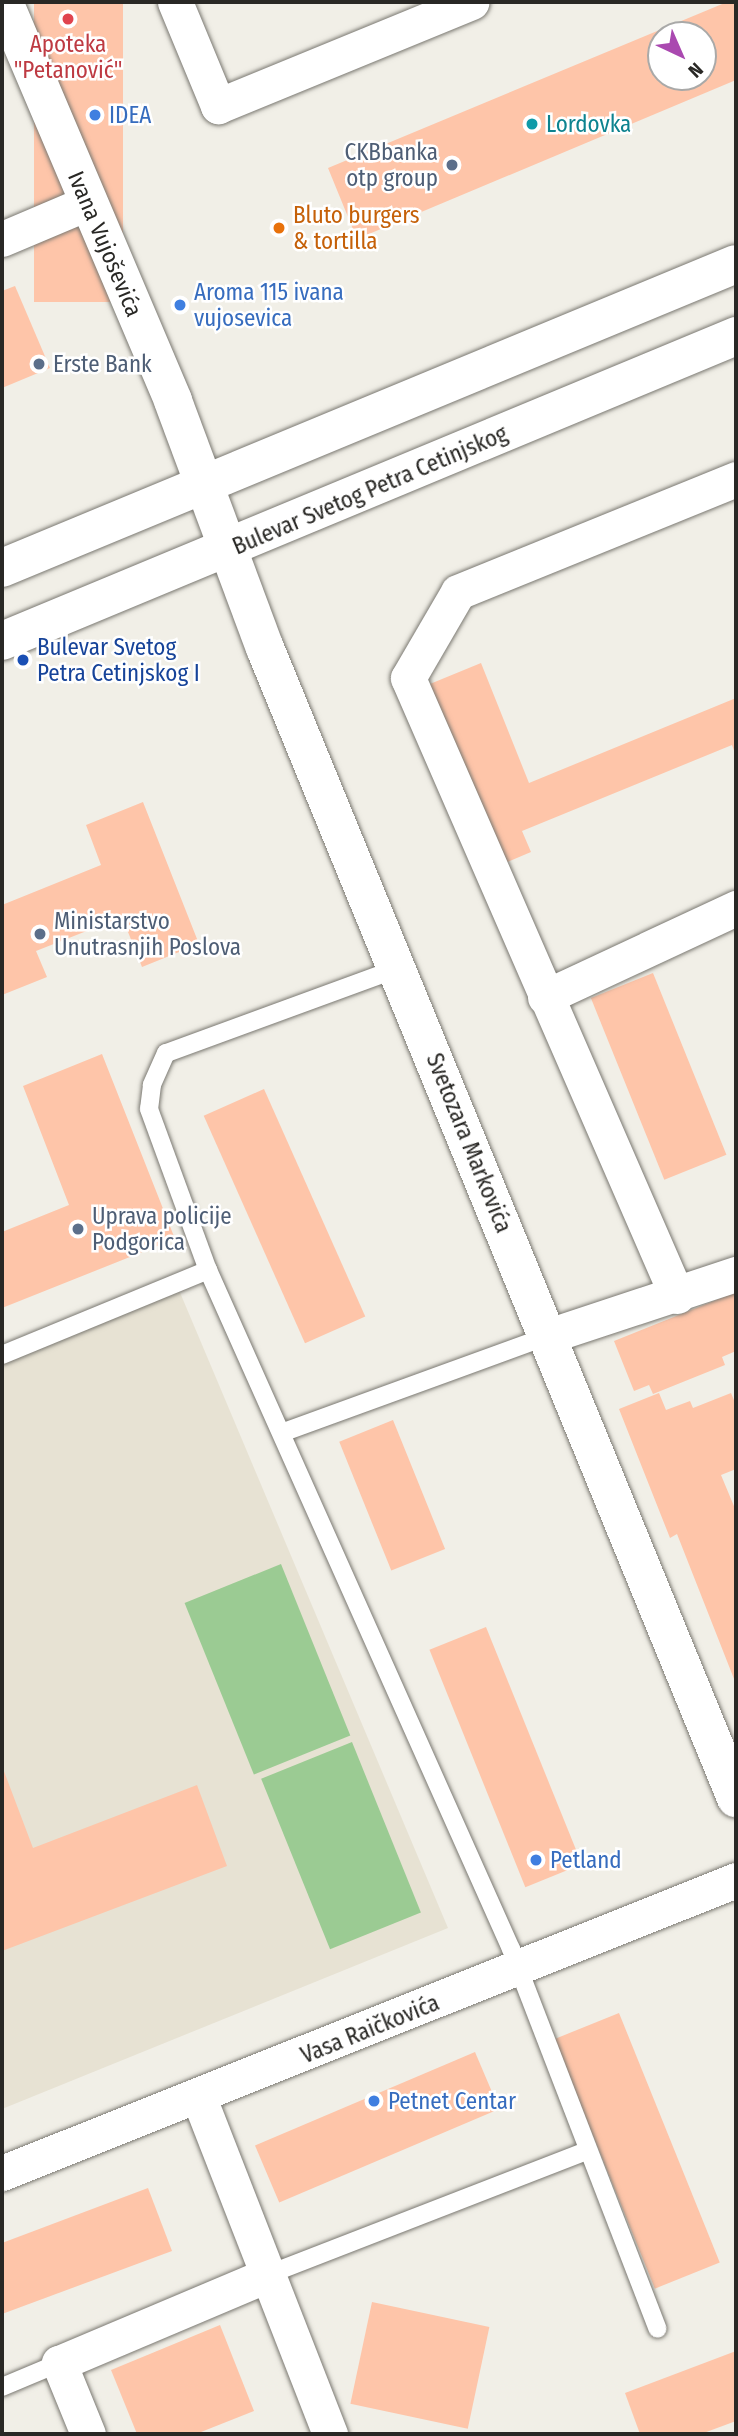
<!DOCTYPE html>
<meta charset="utf-8">
<style>
body{margin:0}
#map{position:relative;width:738px;height:2436px;overflow:hidden;background:#f1efe7;font-family:"Fira Sans Condensed",sans-serif}
div>[style]{position:absolute}
.built>*{inset:0;background:#e7e2d3}
.green>*{inset:0;background:#9bcb93;transform-origin:0 0}
.building>*{inset:0;background:#fec5a9;transform-origin:0 0}
.roads{filter:drop-shadow(0 0 2px #7a7871) drop-shadow(0 0 2px #7a7871)}
.lane>*{height:18px;margin:-9px;padding:0 9px;transform-origin:9px;border-radius:9px;background:#fff}
.street>*{height:35px;margin:-17.5px;padding:0 17.5px;transform-origin:17.5px;border-radius:17.5px;background:#fff}
.secondary>*{height:38px;margin:-19px;padding:0 19px;transform-origin:19px;border-radius:19px;background:#fff}
.dots>*{width:19px;height:19px;translate:-50% -50%;box-sizing:border-box;border:4px solid #fff;border-radius:50%}
span{translate:-50% -50%;white-space:nowrap;text-align:center;line-height:1.15;-webkit-text-stroke:5px #fff;paint-order:stroke}
.health-label{font-size:23px;color:#be3a42}
.shop-label{font-size:23px;color:#366cbe}
.left{translate:0 -50%;text-align:left}
.culture-label{font-size:23px;color:#0d838f}
.service-label{font-size:23px;color:#4e5e75}
.right{translate:-100% -50%;text-align:right}
.food-label{font-size:23px;color:#c56008}
.street-label{font-size:23px;color:#292825}
.transit-label{font-size:23px;color:#164399}
.frame{position:absolute;inset:0;border:4px solid #292825;pointer-events:none}
.north{position:absolute;left:647px;top:21px;width:70px;height:70px;box-sizing:border-box;background:#fff;border:2px solid #a9a9a8;border-radius:50%;rotate:136deg;font-size:19px;font-weight:700;line-height:28px;text-align:center;color:#292825}
.north::after{content:'';display:block;margin:auto;width:24px;height:32px;background:#aa49b0;clip-path:polygon(50% 0,100% 100%,50% 72%,0 100%)}
</style>
<div id="map">
<div class="built">
<div style="clip-path:polygon(176px 1283px,448px 1928px,2px 2109px,2px 1357px)"></div>
</div>
<div class="green">
<div style="left:281px;top:1564px;width:185px;height:104px;rotate:68deg"></div>
<div style="left:352px;top:1742px;width:184px;height:98px;rotate:68deg"></div>
</div>
<div class="building">
<div style="left:34px;top:2px;width:89px;height:300px"></div>
<div style="clip-path:polygon(evenodd,727px 2px,736px 2px,736px 80px,357px 239px,328px 168px,727px 2px,661px 35px,703px 35px,703px 77px,661px 77px,661px 35px)"></div>
<div style="clip-path:polygon(15px 286px,50px 368px,2px 388px,2px 291px)"></div>
<div style="clip-path:polygon(481px 663px,529px 783px,736px 698px,736px 756px,732px 745px,522px 831px,531px 852px,498px 866px,425px 686px)"></div>
<div style="clip-path:polygon(143px 802px,199px 944px,142px 967px,122px 917px,36px 951px,47px 977px,2px 995px,2px 905px,101px 865px,86px 825px)"></div>
<div style="left:653px;top:973px;width:196px;height:67px;rotate:68deg"></div>
<div style="clip-path:polygon(102px 1054px,175px 1239px,2px 1308px,2px 1232px,69px 1205px,23px 1086px)"></div>
<div style="left:264px;top:1089px;width:249px;height:66px;rotate:66deg"></div>
<div style="clip-path:polygon(736px 1292px,736px 1351px,722px 1357px,725px 1365px,653px 1394px,649px 1385px,634px 1391px,614px 1341px)"></div>
<div style="clip-path:polygon(659px 1393px,666px 1410px,690px 1401px,693px 1408px,731px 1393px,736px 1405px,736px 1469px,721px 1475px,736px 1511px,736px 1684px,677px 1534px,670px 1538px,619px 1409px)"></div>
<div style="left:393px;top:1420px;width:139px;height:58px;rotate:68deg"></div>
<div style="left:486px;top:1627px;width:256px;height:61px;rotate:68deg"></div>
<div style="clip-path:polygon(2px 1766px,33px 1848px,197px 1785px,227px 1866px,2px 1951px)"></div>
<div style="left:619px;top:2013px;width:269px;height:70px;rotate:68deg"></div>
<div style="left:475px;top:2052px;width:62px;height:239px;rotate:67deg"></div>
<div style="clip-path:polygon(148px 2188px,172px 2251px,2px 2314px,2px 2243px)"></div>
<div style="left:372px;top:2302px;width:120px;height:104px;rotate:12deg"></div>
<div style="clip-path:polygon(220px 2325px,254px 2411px,196px 2434px,137px 2434px,111px 2370px)"></div>
<div style="clip-path:polygon(736px 2351px,736px 2421px,701px 2434px,640px 2434px,625px 2393px)"></div>
</div>
<div class="roads">
<div class="lane">
<div style="left:396px;top:969px;width:245px;rotate:159.9deg"></div>
<div style="left:166px;top:1053px;width:35px;rotate:114deg"></div>
<div style="left:152px;top:1085px;width:24px;rotate:97deg"></div>
<div style="left:149px;top:1109px;width:171px;rotate:69.9deg"></div>
<div style="left:208px;top:1270px;width:744px;rotate:65.95deg"></div>
<div style="left:511px;top:1949px;width:407px;rotate:68.9deg"></div>
<div style="left:2px;top:1355px;width:223px;rotate:-22.4deg"></div>
<div style="left:284px;top:1432px;width:281px;rotate:-20deg"></div>
<div style="left:267px;top:2275px;width:343px;rotate:-21.2deg"></div>
<div style="left:2px;top:2387px;width:62px;rotate:-22.8deg"></div>
</div>
<div class="street">
<div style="left:175px;top:2px;width:113px;rotate:67.5deg"></div>
<div style="left:218px;top:106px;width:274px;rotate:-22.3deg"></div>
<div style="left:2px;top:239px;width:92px;rotate:-23deg"></div>
<div style="left:545px;top:997px;width:211px;rotate:-25deg"></div>
<div style="left:677px;top:1296px;width:674px;rotate:-113.52deg"></div>
<div style="left:408px;top:678px;width:99px;rotate:-59.8deg"></div>
<div style="left:458px;top:592px;width:300px;rotate:-22.1deg"></div>
<div style="left:548px;top:1336px;width:198px;rotate:-18.3deg"></div>
<div style="left:199px;top:2098px;width:361px;rotate:68.7deg"></div>
<div style="left:2px;top:2173px;width:790px;rotate:-21.76deg"></div>
<div style="left:88px;top:2434px;width:77px;rotate:-112.2deg"></div>
<div style="left:59px;top:2363px;width:226px;rotate:-22.9deg"></div>
</div>
<div class="secondary">
<div style="left:4px;top:2px;width:433px;rotate:67deg"></div>
<div style="left:173px;top:401px;width:264px;rotate:69.6deg"></div>
<div style="left:265px;top:648px;width:1243px;rotate:67.73deg"></div>
<div style="left:2px;top:568px;width:794px;rotate:-22.5deg"></div>
<div style="left:2px;top:641px;width:795px;rotate:-22.56deg"></div>
</div>
</div>
<div class="dots">
<div style="left:68px;top:19px;background:#e0444e"></div>
<div style="left:95px;top:115px;background:#3f7fe0"></div>
<div style="left:532px;top:124px;background:#0f9aa8"></div>
<div style="left:452px;top:165px;background:#5c6f8a"></div>
<div style="left:279px;top:228px;background:#e8710a"></div>
<div style="left:180px;top:305px;background:#3f7fe0"></div>
<div style="left:39px;top:364px;background:#5c6f8a"></div>
<div style="left:23px;top:660px;background:#1a4fb4"></div>
<div style="left:40px;top:934px;background:#5c6f8a"></div>
<div style="left:78px;top:1229px;background:#5c6f8a"></div>
<div style="left:536px;top:1860px;background:#3f7fe0"></div>
<div style="left:374px;top:2101px;background:#3f7fe0"></div>
</div>
<div class="health-label">
<span style="left:68px;top:57px">Apoteka<br>"Petanović"</span>
</div>
<div class="shop-label">
<span class="left" style="left:109px;top:115px">IDEA</span>
<span class="left" style="left:194px;top:305px">Aroma 115 ivana<br>vujosevica</span>
<span class="left" style="left:550px;top:1860px">Petland</span>
<span class="left" style="left:388px;top:2101px">Petnet Centar</span>
</div>
<div class="culture-label">
<span class="left" style="left:546px;top:124px">Lordovka</span>
</div>
<div class="service-label">
<span class="right" style="left:438px;top:165px">CKBbanka<br>otp group</span>
<span class="left" style="left:53px;top:364px">Erste Bank</span>
<span class="left" style="left:54px;top:934px">Ministarstvo<br>Unutrasnjih Poslova</span>
<span class="left" style="left:92px;top:1229px">Uprava policije<br>Podgorica</span>
</div>
<div class="food-label">
<span class="left" style="left:293px;top:228px">Bluto burgers<br>&amp; tortilla</span>
</div>
<div class="street-label">
<span style="left:105px;top:244px;rotate:67deg">Ivana Vujoševića</span>
<span style="left:370px;top:490px;rotate:-23deg">Bulevar Svetog Petra Cetinjskog</span>
<span style="left:469px;top:1143px;rotate:68deg">Svetozara Markovića</span>
<span style="left:370px;top:2029px;rotate:-22deg">Vasa Raičkovića</span>
</div>
<div class="transit-label">
<span class="left" style="left:37px;top:660px">Bulevar Svetog<br>Petra Cetinjskog I</span>
</div>
<div class="frame"></div>
<div class="north">N</div>
</div>
